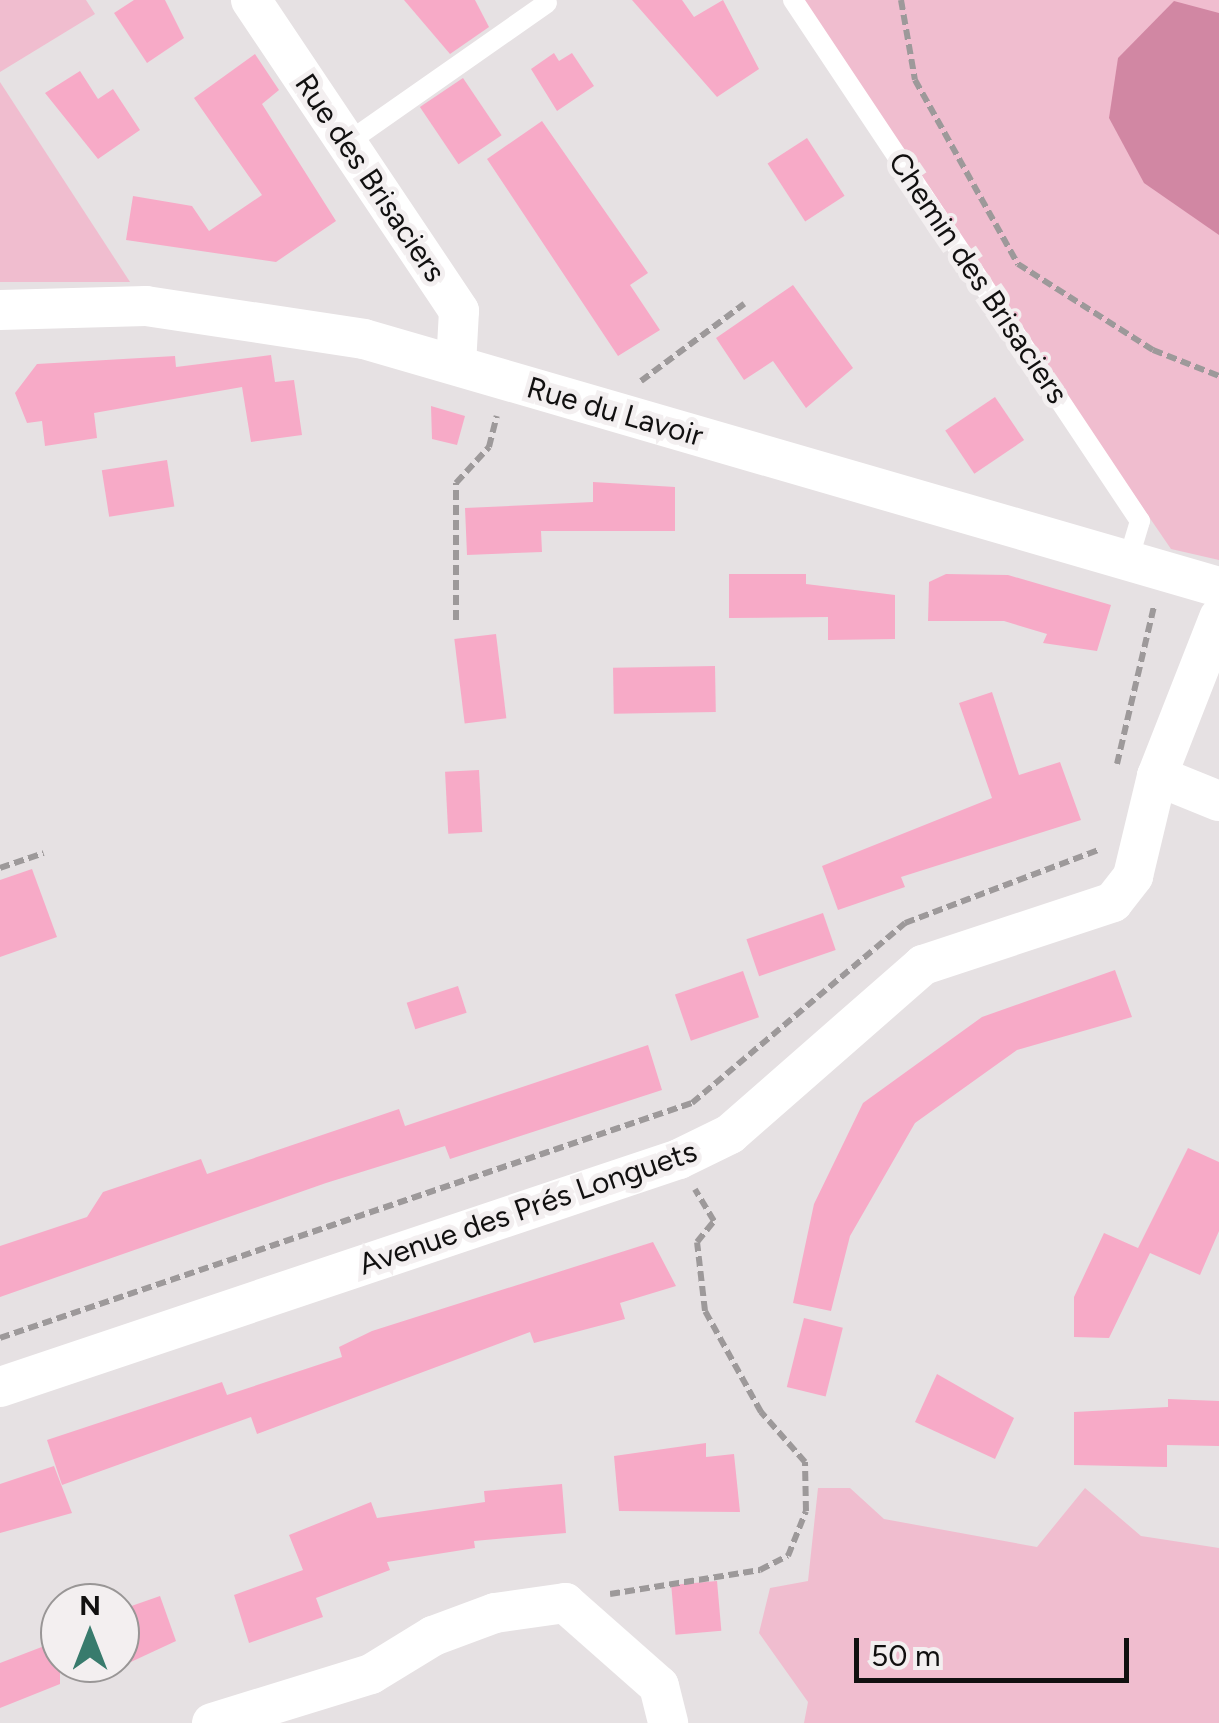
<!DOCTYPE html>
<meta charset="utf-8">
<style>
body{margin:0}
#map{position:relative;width:1219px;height:1723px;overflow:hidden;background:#e6e1e3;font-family:Figtree,sans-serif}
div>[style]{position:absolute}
.green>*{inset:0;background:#f0bdcf}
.water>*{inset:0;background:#d187a3}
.building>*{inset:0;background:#f7aac7;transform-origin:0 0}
.path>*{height:6px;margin-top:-3px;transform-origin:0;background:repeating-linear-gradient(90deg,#9d999a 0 10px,transparent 0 15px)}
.lane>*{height:20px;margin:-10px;padding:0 10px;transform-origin:10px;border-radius:10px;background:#fff}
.street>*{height:40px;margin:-20px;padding:0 20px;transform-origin:20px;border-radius:20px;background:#fff}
span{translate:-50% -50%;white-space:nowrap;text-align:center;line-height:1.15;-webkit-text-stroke:10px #f3eff0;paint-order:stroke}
.street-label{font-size:30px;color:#111010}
.north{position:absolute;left:40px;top:1583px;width:100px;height:100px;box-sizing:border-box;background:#f3eff0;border:2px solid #999696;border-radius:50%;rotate:0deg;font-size:28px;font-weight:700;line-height:40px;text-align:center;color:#111010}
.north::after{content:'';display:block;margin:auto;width:35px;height:45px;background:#387b6d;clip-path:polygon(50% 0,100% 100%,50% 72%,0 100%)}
.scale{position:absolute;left:854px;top:1638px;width:275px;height:45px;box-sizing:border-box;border:5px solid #111010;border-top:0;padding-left:12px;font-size:30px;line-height:35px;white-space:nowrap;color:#111010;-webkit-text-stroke:8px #f3eff0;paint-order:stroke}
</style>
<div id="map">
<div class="green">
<div style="clip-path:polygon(0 0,86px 0,95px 14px,0 72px)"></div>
<div style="clip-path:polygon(795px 0,1219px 0,1219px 560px,1171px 549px)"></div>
<div style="clip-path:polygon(0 82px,130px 282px,0 282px)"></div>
<div style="clip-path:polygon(818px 1488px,850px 1488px,884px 1519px,1037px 1547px,1085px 1488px,1141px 1536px,1219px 1548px,1219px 1723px,804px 1723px,808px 1702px,759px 1633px,770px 1588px,808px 1581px)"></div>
</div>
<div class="water">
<div style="clip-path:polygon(1174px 1px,1219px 13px,1219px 235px,1144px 183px,1109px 118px,1118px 58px)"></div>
</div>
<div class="building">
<div style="clip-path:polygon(134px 0,165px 0,184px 38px,147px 63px,114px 13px)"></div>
<div style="clip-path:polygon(404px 0,475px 0,489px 27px,450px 54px)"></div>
<div style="clip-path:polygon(632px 0,682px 0,694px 17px,723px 0,759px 69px,717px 97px)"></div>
<div style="clip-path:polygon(554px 53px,559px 61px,572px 53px,594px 86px,557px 111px,531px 69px)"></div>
<div style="clip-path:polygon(255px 54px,279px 90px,262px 104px,336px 221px,276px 262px,126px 240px,133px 196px,192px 206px,209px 231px,262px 195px,194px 98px)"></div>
<div style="clip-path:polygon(80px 71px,98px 99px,113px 89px,140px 130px,98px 159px,45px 93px)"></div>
<div style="left:463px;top:78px;width:69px;height:52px;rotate:56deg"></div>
<div style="clip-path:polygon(542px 121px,648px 273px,630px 285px,660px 330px,618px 356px,487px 159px)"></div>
<div style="left:807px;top:138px;width:69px;height:47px;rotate:57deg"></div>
<div style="clip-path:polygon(793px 285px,853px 368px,806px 408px,773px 361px,744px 380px,716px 338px)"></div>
<div style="clip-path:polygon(271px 355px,275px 382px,294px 380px,302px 435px,251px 442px,242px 387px,94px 413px,97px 438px,45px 446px,42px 421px,27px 423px,15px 393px,37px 364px,175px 356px,176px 367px)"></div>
<div style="left:995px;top:397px;width:52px;height:60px;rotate:56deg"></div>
<div style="clip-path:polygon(431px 406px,465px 416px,457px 445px,432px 439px)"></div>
<div style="left:167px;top:460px;width:47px;height:66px;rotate:81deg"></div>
<div style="clip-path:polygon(593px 482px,675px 487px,675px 531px,541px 531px,542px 552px,467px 555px,465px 508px,593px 502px)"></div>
<div style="clip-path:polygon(729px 574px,806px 574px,806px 584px,895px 595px,895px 639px,828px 640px,828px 617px,729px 618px)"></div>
<div style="clip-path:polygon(946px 574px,1008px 575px,1111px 605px,1097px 651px,1043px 643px,1047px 634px,1004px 621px,928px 621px,929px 582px)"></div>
<div style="left:496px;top:634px;width:85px;height:42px;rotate:83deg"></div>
<div style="left:715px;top:666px;width:46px;height:102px;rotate:89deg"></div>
<div style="clip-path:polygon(992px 692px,1019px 775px,1060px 762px,1081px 820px,901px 877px,905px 887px,838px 910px,822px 866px,992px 798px,959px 703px)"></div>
<div style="left:479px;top:770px;width:62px;height:34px;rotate:87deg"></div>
<div style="clip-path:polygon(32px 869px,57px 937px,0 957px,0 880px)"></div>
<div style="left:823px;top:913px;width:39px;height:81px;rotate:71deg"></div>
<div style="clip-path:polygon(1115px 970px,1132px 1017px,1017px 1050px,915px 1123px,850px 1236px,831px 1311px,793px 1303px,814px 1204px,863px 1103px,982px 1017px)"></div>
<div style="left:743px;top:971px;width:49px;height:72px;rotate:71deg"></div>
<div style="left:458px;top:986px;width:28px;height:54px;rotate:72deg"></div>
<div style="clip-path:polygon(648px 1045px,662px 1090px,450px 1159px,445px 1146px,326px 1183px,0 1297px,0 1246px,87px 1217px,103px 1192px,201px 1159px,207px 1174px,399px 1109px,405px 1126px)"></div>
<div style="clip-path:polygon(1188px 1148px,1219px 1162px,1219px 1231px,1200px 1275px,1150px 1253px,1109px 1338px,1074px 1337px,1074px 1297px,1104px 1233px,1147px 1252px,1138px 1248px)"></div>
<div style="clip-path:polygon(653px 1242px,676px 1286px,620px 1303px,625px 1319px,534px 1343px,530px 1332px,257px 1434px,251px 1417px,62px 1485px,47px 1440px,222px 1382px,227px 1395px,342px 1357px,339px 1347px,372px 1331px)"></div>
<div style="left:804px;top:1318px;width:40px;height:71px;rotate:14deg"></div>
<div style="clip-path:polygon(937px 1374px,1014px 1418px,995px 1459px,915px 1422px)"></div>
<div style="clip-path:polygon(1168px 1399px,1219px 1401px,1219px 1446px,1167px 1445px,1167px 1467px,1074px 1465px,1074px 1412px,1168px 1407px)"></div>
<div style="clip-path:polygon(706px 1443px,706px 1457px,734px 1454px,740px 1512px,619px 1511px,614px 1456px)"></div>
<div style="clip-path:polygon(54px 1466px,72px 1513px,0 1533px,0 1484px)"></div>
<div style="clip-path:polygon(562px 1484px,566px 1533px,474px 1541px,475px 1548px,387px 1562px,390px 1570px,316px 1598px,323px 1617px,249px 1643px,234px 1595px,303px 1570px,289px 1535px,371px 1502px,377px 1518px,485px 1502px,484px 1491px)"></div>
<div style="left:717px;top:1581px;width:50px;height:46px;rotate:85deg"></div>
<div style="clip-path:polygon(160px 1596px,176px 1641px,120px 1667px,120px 1610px)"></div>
<div style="clip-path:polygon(60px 1640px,60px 1684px,0 1708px,0 1663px)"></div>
</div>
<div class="path">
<div style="left:901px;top:0;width:81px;rotate:80.1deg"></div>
<div style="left:915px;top:80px;width:211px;rotate:60.8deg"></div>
<div style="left:1018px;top:264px;width:160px;rotate:32.5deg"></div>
<div style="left:1153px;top:350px;width:71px;rotate:21.5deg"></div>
<div style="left:641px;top:381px;width:129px;rotate:-36.8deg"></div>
<div style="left:456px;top:620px;width:137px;rotate:-90deg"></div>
<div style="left:456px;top:483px;width:49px;rotate:-47.5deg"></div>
<div style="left:489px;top:447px;width:32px;rotate:-76deg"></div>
<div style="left:1117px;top:764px;width:162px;rotate:-76.8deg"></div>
<div style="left:0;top:868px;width:46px;rotate:-18.8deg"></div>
<div style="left:0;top:1338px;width:731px;rotate:-18.76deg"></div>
<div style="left:692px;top:1103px;width:279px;rotate:-40.2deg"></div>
<div style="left:905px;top:923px;width:206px;rotate:-20.7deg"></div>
<div style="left:610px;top:1594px;width:152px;rotate:-9.1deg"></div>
<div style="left:760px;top:1570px;width:31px;rotate:-27deg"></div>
<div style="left:788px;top:1556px;width:48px;rotate:-68.2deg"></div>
<div style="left:806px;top:1511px;width:49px;rotate:-91.2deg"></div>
<div style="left:805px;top:1462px;width:67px;rotate:-131.3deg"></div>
<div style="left:761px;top:1412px;width:115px;rotate:-119deg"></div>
<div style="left:705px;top:1311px;width:69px;rotate:-96.6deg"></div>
<div style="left:697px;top:1242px;width:27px;rotate:-51deg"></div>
<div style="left:714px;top:1221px;width:37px;rotate:-121deg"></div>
</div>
<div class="lane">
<div style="left:793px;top:0;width:626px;rotate:56.34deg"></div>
<div style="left:1140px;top:521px;width:42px;rotate:106.7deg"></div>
<div style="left:347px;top:143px;width:244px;rotate:-35deg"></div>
</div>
<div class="street">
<div style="left:251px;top:0;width:374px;rotate:56.2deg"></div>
<div style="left:459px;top:311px;width:54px;rotate:93.2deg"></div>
<div style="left:0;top:310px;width:146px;rotate:-1.6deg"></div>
<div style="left:146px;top:306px;width:220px;rotate:8.6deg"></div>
<div style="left:364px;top:339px;width:890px;rotate:16.18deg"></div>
<div style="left:1157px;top:776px;width:67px;rotate:22deg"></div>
<div style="left:0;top:1387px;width:716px;rotate:-18.56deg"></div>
<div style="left:679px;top:1159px;width:57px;rotate:-26.1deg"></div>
<div style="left:730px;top:1134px;width:257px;rotate:-41.2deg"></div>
<div style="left:923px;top:965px;width:200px;rotate:-18.3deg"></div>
<div style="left:1113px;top:902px;width:33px;rotate:-52deg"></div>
<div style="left:1133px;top:876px;width:103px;rotate:-76.5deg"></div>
<div style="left:1157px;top:776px;width:170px;rotate:-68.6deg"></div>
<div style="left:212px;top:1723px;width:166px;rotate:-17.1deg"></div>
<div style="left:371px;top:1674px;width:73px;rotate:-31.5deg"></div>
<div style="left:433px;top:1636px;width:66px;rotate:-20.4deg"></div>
<div style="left:495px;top:1613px;width:71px;rotate:-8.1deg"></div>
<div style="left:565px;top:1603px;width:125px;rotate:41.4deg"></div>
<div style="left:659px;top:1686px;width:38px;rotate:76deg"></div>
</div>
<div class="street-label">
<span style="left:370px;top:178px;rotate:56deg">Rue des Brisaciers</span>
<span style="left:978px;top:278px;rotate:56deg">Chemin des Brisaciers</span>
<span style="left:615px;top:412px;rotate:16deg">Rue du Lavoir</span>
<span style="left:528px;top:1208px;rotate:-19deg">Avenue des Prés Longuets</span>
</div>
<div class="north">N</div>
<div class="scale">50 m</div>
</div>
